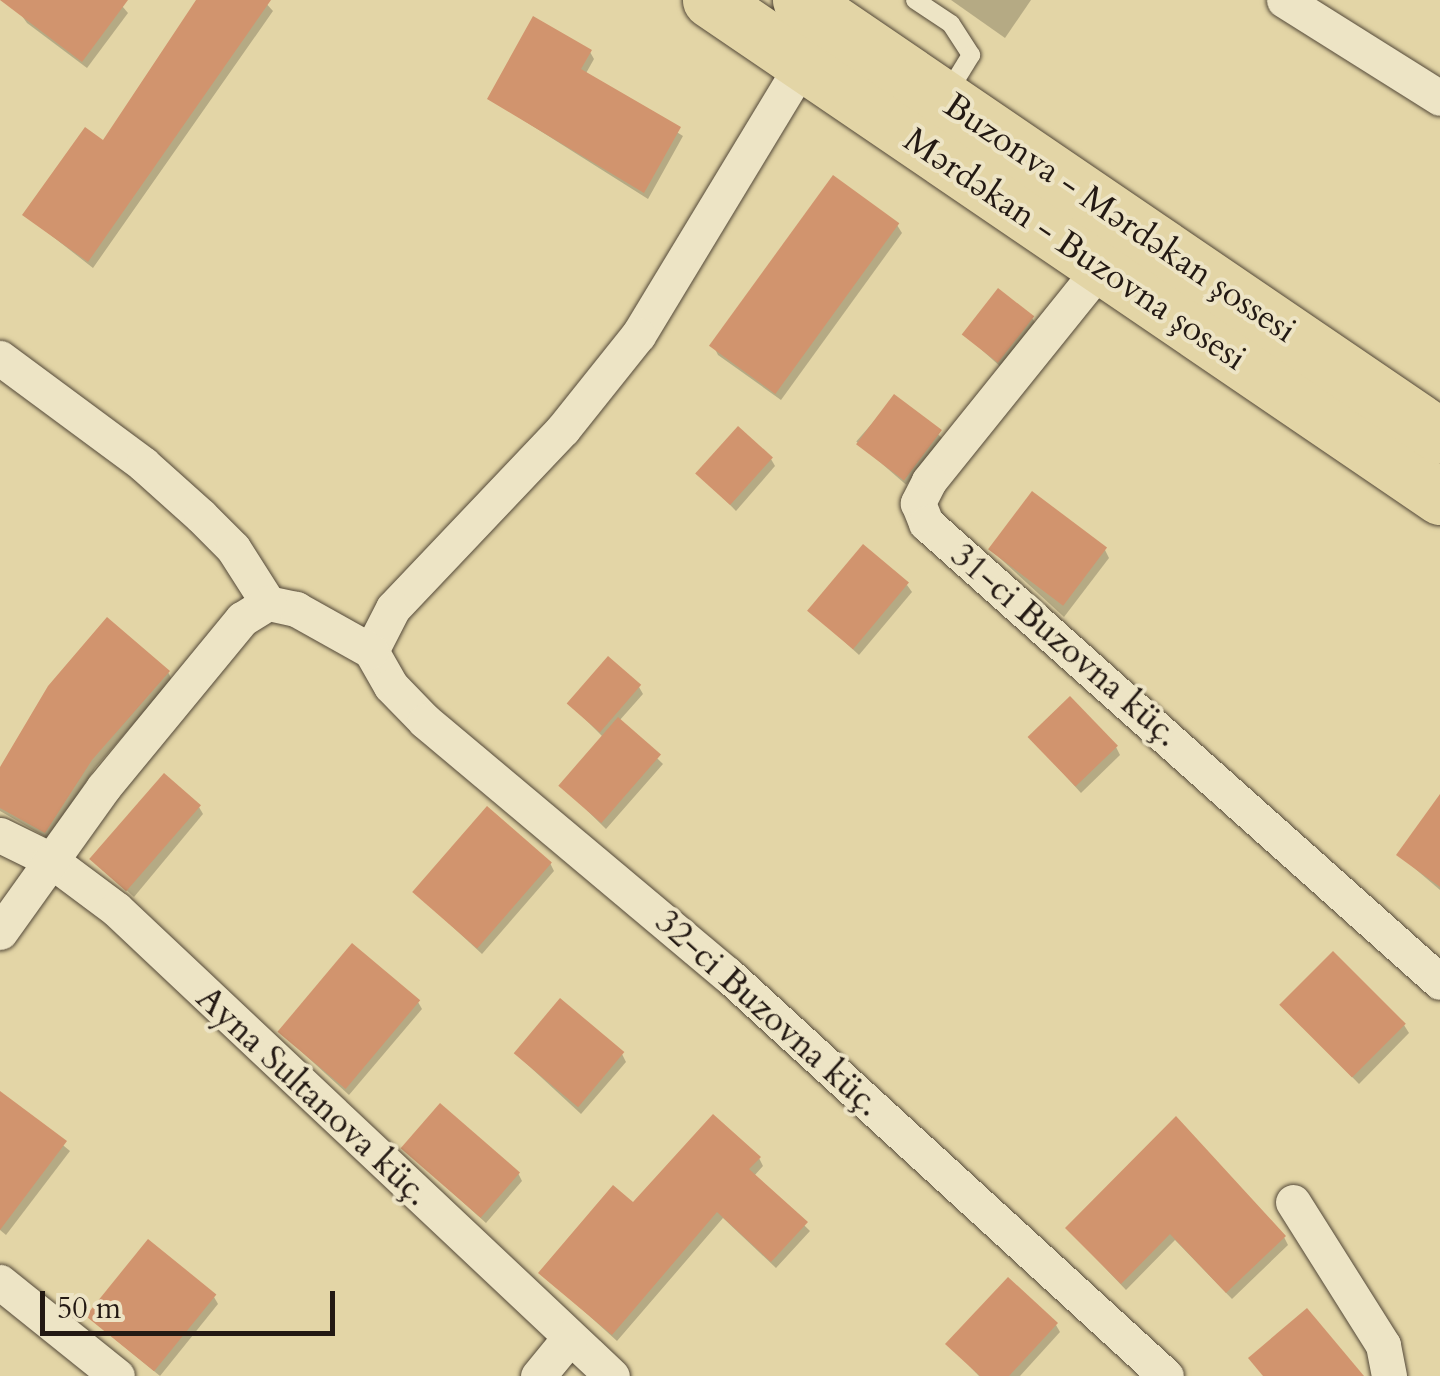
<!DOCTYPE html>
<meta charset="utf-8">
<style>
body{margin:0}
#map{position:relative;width:1440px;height:1376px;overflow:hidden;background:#e3d5a6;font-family:Cardo,serif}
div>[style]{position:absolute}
.shadow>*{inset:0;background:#0003;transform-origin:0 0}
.building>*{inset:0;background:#d1946e;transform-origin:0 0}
.roads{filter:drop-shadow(0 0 2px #534838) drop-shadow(0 0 2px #534838)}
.lane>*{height:18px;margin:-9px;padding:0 9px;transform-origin:9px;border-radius:9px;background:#ede4c5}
.street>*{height:35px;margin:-17.5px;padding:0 17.5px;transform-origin:17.5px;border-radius:17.5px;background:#ede4c5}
.primary>*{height:55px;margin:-27.5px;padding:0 27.5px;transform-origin:27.5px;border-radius:27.5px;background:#e3d5a6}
span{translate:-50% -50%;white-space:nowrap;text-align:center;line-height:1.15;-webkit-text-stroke:8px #ede4c5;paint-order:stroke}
.street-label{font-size:35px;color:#231913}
.scale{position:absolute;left:40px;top:1291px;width:295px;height:45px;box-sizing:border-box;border:5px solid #231913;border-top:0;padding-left:12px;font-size:30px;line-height:35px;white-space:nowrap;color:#231913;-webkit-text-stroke:8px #ede4c5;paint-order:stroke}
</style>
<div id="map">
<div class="shadow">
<div style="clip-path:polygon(34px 0,117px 0,128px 13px,87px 68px,27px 23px,22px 16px)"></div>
<div style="clip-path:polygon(198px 0,263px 0,273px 11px,93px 268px,25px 215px,104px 143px)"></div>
<div style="clip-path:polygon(951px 0,1031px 0,1005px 38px)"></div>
<div style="clip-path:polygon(590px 52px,594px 59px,585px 75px,683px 136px,648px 199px,490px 99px)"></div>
<div style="clip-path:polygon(897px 225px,902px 233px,781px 400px,718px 355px,714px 347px)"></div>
<div style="clip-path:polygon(1032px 318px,1037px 325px,1002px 368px,965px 335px)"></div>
<div style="left:895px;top:397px;width:66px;height:59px;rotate:41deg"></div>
<div style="clip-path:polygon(771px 459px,775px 466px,736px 511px,699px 473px)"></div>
<div style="clip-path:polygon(990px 549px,1105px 550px,1109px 558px,1064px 617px)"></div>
<div style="clip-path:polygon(907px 585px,912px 592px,859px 655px,811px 611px)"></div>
<div style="clip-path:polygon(168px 672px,172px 680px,95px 768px,49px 839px,0 811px,0 772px)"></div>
<div style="clip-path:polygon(639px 687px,643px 694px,619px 721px,663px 764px,606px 829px,561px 785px,603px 737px,569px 703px)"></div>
<div style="clip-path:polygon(1031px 738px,1116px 747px,1120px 755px,1081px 793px)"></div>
<div style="clip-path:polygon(1440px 805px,1440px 890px,1399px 855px)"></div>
<div style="clip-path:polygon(199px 807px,203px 814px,134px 897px,94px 860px)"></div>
<div style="clip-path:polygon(550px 863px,554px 871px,482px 954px,416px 893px)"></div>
<div style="clip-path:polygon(418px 1002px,422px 1009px,349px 1095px,280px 1032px)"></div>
<div style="clip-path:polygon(1283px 1006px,1404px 1025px,1409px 1033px,1359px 1084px)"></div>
<div style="clip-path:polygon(516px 1054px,622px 1054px,626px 1062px,581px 1114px)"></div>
<div style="clip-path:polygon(11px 1102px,70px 1151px,6px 1235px,0 1230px,0 1117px)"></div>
<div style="clip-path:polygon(404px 1149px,518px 1173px,522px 1181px,486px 1223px)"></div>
<div style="clip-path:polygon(759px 1158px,763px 1166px,754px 1176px,810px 1231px,776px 1268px,723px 1218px,617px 1341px,542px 1273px,634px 1205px)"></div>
<div style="clip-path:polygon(1068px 1229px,1284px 1237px,1288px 1245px,1232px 1299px,1175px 1240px,1126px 1290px)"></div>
<div style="clip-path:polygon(214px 1297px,218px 1304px,160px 1376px,88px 1317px)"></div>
<div style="clip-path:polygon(1056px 1325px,1060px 1332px,1020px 1376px,979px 1376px,948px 1344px)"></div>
</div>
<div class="building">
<div style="clip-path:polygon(0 0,128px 0,82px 62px)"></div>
<div style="clip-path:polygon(196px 0,271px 0,88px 262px,22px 215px,85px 127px,103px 140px)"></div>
<div style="clip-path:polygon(533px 16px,592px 50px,581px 69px,681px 127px,644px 193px,487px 99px)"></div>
<div style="left:833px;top:175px;width:82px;height:211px;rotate:36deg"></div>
<div style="left:998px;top:288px;width:46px;height:59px;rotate:38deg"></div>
<div style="left:894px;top:394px;width:60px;height:63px;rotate:37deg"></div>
<div style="left:738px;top:426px;width:47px;height:64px;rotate:42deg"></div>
<div style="left:1032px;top:491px;width:94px;height:73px;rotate:37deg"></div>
<div style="left:863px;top:544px;width:60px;height:87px;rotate:40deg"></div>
<div style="clip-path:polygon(107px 617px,170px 671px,92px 760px,45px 833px,0 808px,0 767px,48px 686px)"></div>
<div style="left:608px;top:656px;width:44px;height:63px;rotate:41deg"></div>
<div style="left:1070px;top:696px;width:69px;height:59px;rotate:46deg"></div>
<div style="left:618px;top:717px;width:57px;height:91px;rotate:41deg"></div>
<div style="left:164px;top:773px;width:49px;height:114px;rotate:41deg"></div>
<div style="clip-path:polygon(1440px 794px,1440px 887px,1396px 855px)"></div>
<div style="left:487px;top:806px;width:86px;height:114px;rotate:41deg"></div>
<div style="left:352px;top:943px;width:89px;height:116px;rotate:40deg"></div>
<div style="left:1333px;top:951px;width:103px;height:76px;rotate:45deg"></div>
<div style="left:560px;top:998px;width:84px;height:72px;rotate:40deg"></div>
<div style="clip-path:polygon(0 1091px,67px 1141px,0 1230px)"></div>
<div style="left:440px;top:1103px;width:106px;height:60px;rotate:41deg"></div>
<div style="clip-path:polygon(713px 1114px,761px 1157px,749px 1169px,808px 1222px,771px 1262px,717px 1212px,612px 1335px,538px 1273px,613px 1185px,633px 1202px)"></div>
<div style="clip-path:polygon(1176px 1116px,1286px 1236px,1226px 1293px,1170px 1234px,1121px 1284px,1065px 1228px)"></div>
<div style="left:148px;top:1239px;width:88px;height:99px;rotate:39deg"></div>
<div style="clip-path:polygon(1008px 1277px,1058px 1323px,1009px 1376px,980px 1376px,945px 1344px)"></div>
<div style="clip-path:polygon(1307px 1308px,1364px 1376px,1263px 1376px,1248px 1358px)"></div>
</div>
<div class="roads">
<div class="lane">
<div style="left:915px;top:0;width:43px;rotate:33.7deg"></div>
<div style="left:951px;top:24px;width:37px;rotate:57deg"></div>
<div style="left:971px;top:55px;width:46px;rotate:121.6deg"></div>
</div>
<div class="street">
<div style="left:1284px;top:0;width:184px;rotate:32.1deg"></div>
<div style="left:803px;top:63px;width:318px;rotate:121.2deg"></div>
<div style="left:638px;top:335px;width:120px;rotate:128.6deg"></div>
<div style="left:563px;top:429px;width:247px;rotate:133.5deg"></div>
<div style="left:393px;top:608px;width:48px;rotate:117.1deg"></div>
<div style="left:371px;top:651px;width:40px;rotate:60.3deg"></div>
<div style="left:391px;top:686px;width:49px;rotate:45.8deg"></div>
<div style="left:425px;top:721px;width:394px;rotate:40deg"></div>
<div style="left:727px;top:974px;width:595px;rotate:42.48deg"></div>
<div style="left:1101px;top:267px;width:275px;rotate:128.8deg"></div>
<div style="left:929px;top:481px;width:25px;rotate:117deg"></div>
<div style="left:918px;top:503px;width:22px;rotate:68deg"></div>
<div style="left:926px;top:523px;width:689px;rotate:41.76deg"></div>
<div style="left:0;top:358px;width:178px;rotate:36.5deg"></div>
<div style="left:143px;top:464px;width:78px;rotate:41.9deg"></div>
<div style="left:201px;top:516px;width:45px;rotate:45deg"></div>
<div style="left:233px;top:548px;width:65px;rotate:57.5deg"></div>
<div style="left:268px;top:603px;width:29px;rotate:12deg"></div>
<div style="left:296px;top:609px;width:86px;rotate:29.2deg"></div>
<div style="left:0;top:835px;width:55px;rotate:26.1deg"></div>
<div style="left:49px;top:859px;width:84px;rotate:36.7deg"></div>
<div style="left:116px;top:909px;width:681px;rotate:43.28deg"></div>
<div style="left:0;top:932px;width:177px;rotate:-54.4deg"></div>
<div style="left:103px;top:788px;width:219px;rotate:-50.6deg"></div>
<div style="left:242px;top:619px;width:31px;rotate:-32deg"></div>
<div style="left:1293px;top:1202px;width:169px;rotate:57.8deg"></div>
<div style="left:1383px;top:1345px;width:32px;rotate:79deg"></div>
<div style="left:0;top:1282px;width:150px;rotate:38.8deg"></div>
<div style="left:538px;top:1376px;width:50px;rotate:-50.6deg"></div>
</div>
<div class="primary">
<div style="left:710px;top:0;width:883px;rotate:34.25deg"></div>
<div style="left:800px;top:0;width:774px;rotate:34.26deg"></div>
</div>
</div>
<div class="street-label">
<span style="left:1120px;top:218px;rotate:34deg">Buzonva - Mərdəkan şossesi</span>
<span style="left:1075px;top:249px;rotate:34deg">Mərdəkan - Buzovna şosesi</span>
<span style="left:1065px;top:645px;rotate:41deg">31-ci Buzovna küç.</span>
<span style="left:768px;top:1013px;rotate:42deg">32-ci Buzovna küç.</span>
<span style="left:313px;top:1096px;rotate:43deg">Ayna Sultanova küç.</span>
</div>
<div class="scale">50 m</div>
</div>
